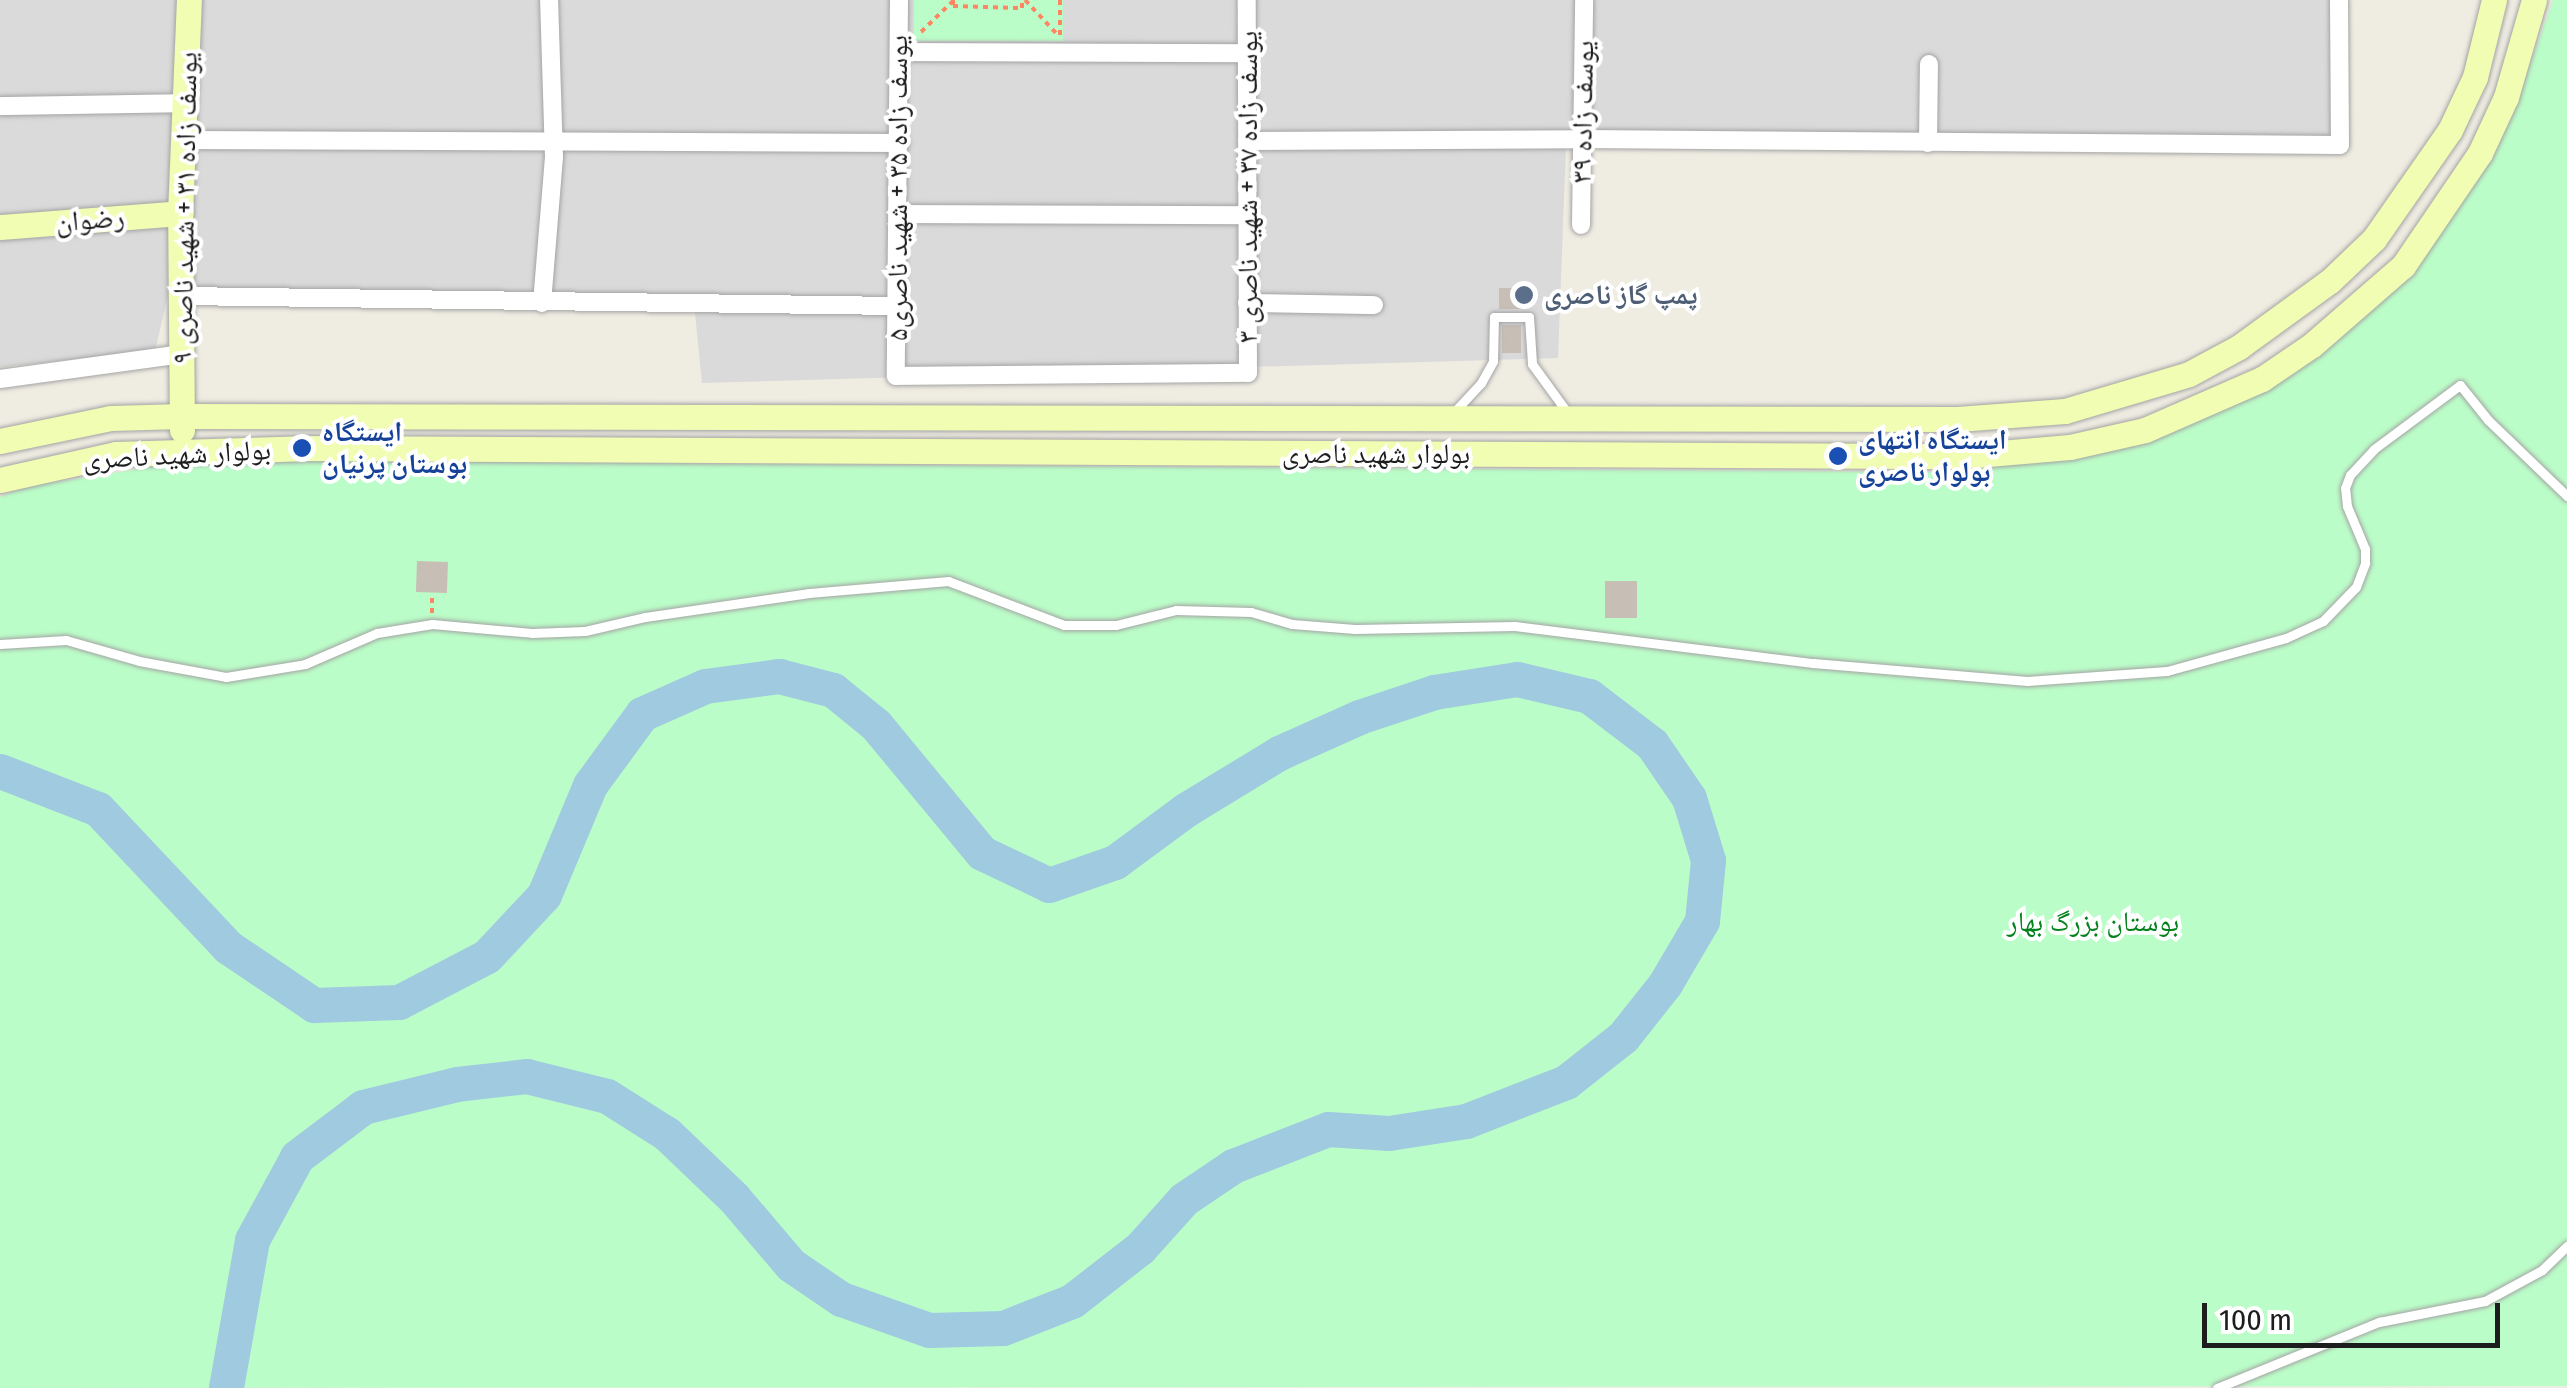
<!DOCTYPE html>
<meta charset="utf-8">
<style>
body{margin:0}
#map{position:relative;width:2567px;height:1388px;overflow:hidden;background:#efece2;font-family:"Fira Sans Condensed","Noto Naskh Arabic",sans-serif}
div>[style]{position:absolute}
.residential>*{inset:0;background:#dbdada}
.park>*{inset:0;background:#bbfdc8;transform-origin:0 0}
.river>*{height:35px;margin:-17.5px;padding:0 17.5px;transform-origin:17.5px;border-radius:17.5px;background:#9fcae0}
.building>*{inset:0;background:#c7bfb5;transform-origin:0 0}
.path>*{height:4px;margin-top:-2px;transform-origin:0;background:repeating-linear-gradient(90deg,#ff8563 0 5px,transparent 0 10px)}
.roads{filter:drop-shadow(0 0 2px #a4a4a4) drop-shadow(0 0 2px #a4a4a4)}
.lane>*{height:9px;margin:-4.5px;padding:0 4.5px;transform-origin:4.5px;border-radius:4.5px;background:#fff}
.street>*{height:18px;margin:-9px;padding:0 9px;transform-origin:9px;border-radius:9px;background:#fff}
.secondary>*{height:25px;margin:-12.5px;padding:0 12.5px;transform-origin:12.5px;border-radius:12.5px;background:#f1fdb2}
.dots>*{width:28px;height:28px;translate:-50% -50%;box-sizing:border-box;border:5px solid #fff;border-radius:50%}
span{translate:-50% -50%;white-space:nowrap;text-align:center;line-height:1.15;-webkit-text-stroke:8px #fff;paint-order:stroke}
.street-label{font-size:28px;color:#1d1d1d}
.service-label{font-size:28px;color:#4e5e75;font-weight:700}
.left{translate:0 -50%;text-align:left}
.transit-label{font-size:28px;color:#164399;font-weight:700}
.park-label{font-size:28px;color:#04821d}
.scale{position:absolute;left:2202px;top:1303px;width:298px;height:45px;box-sizing:border-box;border:5px solid #1d1d1d;border-top:0;padding-left:12px;font-size:30px;line-height:35px;white-space:nowrap;color:#1d1d1d;-webkit-text-stroke:8px #fff;paint-order:stroke}
</style>
<div id="map">
<div class="residential">
<div style="clip-path:polygon(0 0,2337px 0,2338px 143px,1566px 147px,1558px 358px,702px 383px,694px 303px,168px 295px,155px 351px,0 367px)"></div>
</div>
<div class="park">
<div style="left:914px;top:0;width:149px;height:41px"></div>
<div style="clip-path:polygon(2553px 0,2567px 0,2567px 1386px,0 1388px,0 497px,25px 487px,195px 460px,1929px 472px,2078px 454px,2299px 364px,2494px 147px,2523px 85px)"></div>
</div>
<div class="river">
<div style="left:0;top:771px;width:105px;rotate:21.2deg"></div>
<div style="left:98px;top:809px;width:190px;rotate:46.7deg"></div>
<div style="left:228px;top:947px;width:104px;rotate:34deg"></div>
<div style="left:314px;top:1005px;width:85px;rotate:-2deg"></div>
<div style="left:399px;top:1002px;width:99px;rotate:-27.6deg"></div>
<div style="left:487px;top:956px;width:83px;rotate:-46.9deg"></div>
<div style="left:544px;top:895px;width:119px;rotate:-67.3deg"></div>
<div style="left:590px;top:785px;width:88px;rotate:-53.8deg"></div>
<div style="left:642px;top:714px;width:69px;rotate:-24deg"></div>
<div style="left:705px;top:686px;width:75px;rotate:-7.7deg"></div>
<div style="left:779px;top:676px;width:56px;rotate:14.5deg"></div>
<div style="left:833px;top:690px;width:55px;rotate:39.1deg"></div>
<div style="left:876px;top:725px;width:166px;rotate:50.4deg"></div>
<div style="left:982px;top:853px;width:74px;rotate:25.5deg"></div>
<div style="left:1049px;top:885px;width:70px;rotate:-19.2deg"></div>
<div style="left:1115px;top:862px;width:89px;rotate:-36.4deg"></div>
<div style="left:1187px;top:809px;width:108px;rotate:-31.3deg"></div>
<div style="left:1279px;top:753px;width:88px;rotate:-24.2deg"></div>
<div style="left:1359px;top:717px;width:79px;rotate:-18.4deg"></div>
<div style="left:1434px;top:692px;width:84px;rotate:-8.9deg"></div>
<div style="left:1517px;top:679px;width:74px;rotate:13.3deg"></div>
<div style="left:1589px;top:696px;width:79px;rotate:37.3deg"></div>
<div style="left:1652px;top:744px;width:65px;rotate:55.6deg"></div>
<div style="left:1689px;top:798px;width:65px;rotate:73deg"></div>
<div style="left:1708px;top:860px;width:61px;rotate:95.6deg"></div>
<div style="left:1702px;top:921px;width:73px;rotate:120.4deg"></div>
<div style="left:1665px;top:984px;width:68px;rotate:128.4deg"></div>
<div style="left:1623px;top:1037px;width:73px;rotate:141.7deg"></div>
<div style="left:1566px;top:1082px;width:107px;rotate:158.7deg"></div>
<div style="left:1466px;top:1121px;width:78px;rotate:171.1deg"></div>
<div style="left:1389px;top:1133px;width:61px;rotate:-176.2deg"></div>
<div style="left:1328px;top:1129px;width:102px;rotate:158.7deg"></div>
<div style="left:1233px;top:1166px;width:59px;rotate:146deg"></div>
<div style="left:1184px;top:1199px;width:66px;rotate:131.9deg"></div>
<div style="left:1140px;top:1248px;width:86px;rotate:142.1deg"></div>
<div style="left:1072px;top:1301px;width:74px;rotate:158.6deg"></div>
<div style="left:1003px;top:1328px;width:74px;rotate:178.5deg"></div>
<div style="left:929px;top:1330px;width:93px;rotate:-160.6deg"></div>
<div style="left:841px;top:1299px;width:60px;rotate:-145.8deg"></div>
<div style="left:791px;top:1265px;width:88px;rotate:-130.4deg"></div>
<div style="left:734px;top:1198px;width:93px;rotate:-136.3deg"></div>
<div style="left:667px;top:1134px;width:71px;rotate:-147.7deg"></div>
<div style="left:607px;top:1096px;width:82px;rotate:-166deg"></div>
<div style="left:527px;top:1076px;width:70px;rotate:173.5deg"></div>
<div style="left:457px;top:1084px;width:97px;rotate:166.3deg"></div>
<div style="left:363px;top:1107px;width:83px;rotate:142.9deg"></div>
<div style="left:297px;top:1157px;width:94px;rotate:118.5deg"></div>
<div style="left:252px;top:1240px;width:150px;rotate:100deg"></div>
</div>
<div class="building">
<div style="left:1499px;top:288px;width:23px;height:21px"></div>
<div style="left:1502px;top:325px;width:19px;height:28px"></div>
<div style="left:417px;top:561px;width:31px;height:31px;rotate:2deg"></div>
<div style="left:1605px;top:581px;width:32px;height:37px"></div>
</div>
<div class="path">
<div style="left:953px;top:0;width:6px;rotate:90deg"></div>
<div style="left:953px;top:6px;width:69px;rotate:1.7deg"></div>
<div style="left:1022px;top:8px;width:8px;rotate:-90deg"></div>
<div style="left:1025px;top:0;width:45px;rotate:46.8deg"></div>
<div style="left:921px;top:32px;width:45px;rotate:-44.1deg"></div>
<div style="left:1060px;top:35px;width:35px;rotate:-90deg"></div>
<div style="left:432px;top:613px;width:20px;rotate:-90deg"></div>
</div>
<div class="roads">
<div class="lane">
<div style="left:1454px;top:412px;width:40px;rotate:-47deg"></div>
<div style="left:1481px;top:383px;width:25px;rotate:-61deg"></div>
<div style="left:1493px;top:361px;width:44px;rotate:-88.7deg"></div>
<div style="left:1494px;top:317px;width:35px"></div>
<div style="left:1529px;top:317px;width:47px;rotate:86.3deg"></div>
<div style="left:1532px;top:364px;width:63px;rotate:54deg"></div>
<div style="left:0;top:644px;width:66px;rotate:-3.5deg"></div>
<div style="left:66px;top:640px;width:76px;rotate:16deg"></div>
<div style="left:139px;top:661px;width:88px;rotate:10.4deg"></div>
<div style="left:226px;top:677px;width:80px;rotate:-9.3deg"></div>
<div style="left:305px;top:664px;width:78px;rotate:-23.3deg"></div>
<div style="left:377px;top:633px;width:56px;rotate:-9.3deg"></div>
<div style="left:432px;top:624px;width:100px;rotate:5.1deg"></div>
<div style="left:532px;top:633px;width:53px;rotate:-2.2deg"></div>
<div style="left:585px;top:631px;width:62px;rotate:-13.1deg"></div>
<div style="left:645px;top:617px;width:166px;rotate:-8.3deg"></div>
<div style="left:809px;top:593px;width:140px;rotate:-4.9deg"></div>
<div style="left:948px;top:581px;width:124px;rotate:20.8deg"></div>
<div style="left:1064px;top:625px;width:52px"></div>
<div style="left:1116px;top:625px;width:62px;rotate:-14deg"></div>
<div style="left:1176px;top:610px;width:75px;rotate:1.5deg"></div>
<div style="left:1251px;top:612px;width:43px;rotate:16.3deg"></div>
<div style="left:1292px;top:624px;width:63px;rotate:4.5deg"></div>
<div style="left:1355px;top:629px;width:160px;rotate:-1.1deg"></div>
<div style="left:1515px;top:626px;width:300px;rotate:7.1deg"></div>
<div style="left:1813px;top:663px;width:215px;rotate:4.8deg"></div>
<div style="left:2027px;top:681px;width:140px;rotate:-4.1deg"></div>
<div style="left:2167px;top:671px;width:123px;rotate:-15.5deg"></div>
<div style="left:2286px;top:638px;width:41px;rotate:-24.7deg"></div>
<div style="left:2323px;top:621px;width:47px;rotate:-45.9deg"></div>
<div style="left:2356px;top:587px;width:26px;rotate:-69deg"></div>
<div style="left:2365px;top:563px;width:14px;rotate:-90deg"></div>
<div style="left:2365px;top:549px;width:47px;rotate:-112.7deg"></div>
<div style="left:2347px;top:506px;width:18px;rotate:-96deg"></div>
<div style="left:2345px;top:488px;width:14px;rotate:-69deg"></div>
<div style="left:2350px;top:475px;width:35px;rotate:-47deg"></div>
<div style="left:2374px;top:449px;width:107px;rotate:-36.7deg"></div>
<div style="left:2460px;top:385px;width:45px;rotate:51.3deg"></div>
<div style="left:2488px;top:420px;width:110px;rotate:43.9deg"></div>
<div style="left:2217px;top:1388px;width:175px;rotate:-22.2deg"></div>
<div style="left:2379px;top:1322px;width:108px;rotate:-11.2deg"></div>
<div style="left:2485px;top:1301px;width:65px;rotate:-28.5deg"></div>
<div style="left:2542px;top:1270px;width:35px;rotate:-44deg"></div>
</div>
<div class="street">
<div style="left:899px;top:0;width:376px;rotate:90.5deg"></div>
<div style="left:896px;top:376px;width:352px;rotate:-0.5deg"></div>
<div style="left:1248px;top:373px;width:373px;rotate:-90.2deg"></div>
<div style="left:900px;top:52px;width:347px;rotate:0.2deg"></div>
<div style="left:0;top:106px;width:186px;rotate:-0.9deg"></div>
<div style="left:184px;top:140px;width:716px;rotate:0.24deg"></div>
<div style="left:1247px;top:141px;width:336px;rotate:-0.3deg"></div>
<div style="left:1583px;top:139px;width:757px;rotate:0.45deg"></div>
<div style="left:2340px;top:145px;width:145px;rotate:-90.4deg"></div>
<div style="left:1928px;top:143px;width:79px;rotate:-89.3deg"></div>
<div style="left:899px;top:214px;width:347px;rotate:0.2deg"></div>
<div style="left:1581px;top:225px;width:225px;rotate:-89.2deg"></div>
<div style="left:181px;top:296px;width:716px;rotate:0.8deg"></div>
<div style="left:542px;top:303px;width:146px;rotate:-85.3deg"></div>
<div style="left:554px;top:157px;width:157px;rotate:-91.8deg"></div>
<div style="left:1247px;top:303px;width:127px;rotate:0.9deg"></div>
<div style="left:0;top:379px;width:184px;rotate:-7.8deg"></div>
</div>
<div class="secondary">
<div style="left:0;top:227px;width:181px;rotate:-4.4deg"></div>
<div style="left:182px;top:430px;width:217px;rotate:-90.5deg"></div>
<div style="left:180px;top:213px;width:213px;rotate:-87.6deg"></div>
<div style="left:0;top:441px;width:113px;rotate:-11.7deg"></div>
<div style="left:111px;top:418px;width:71px;rotate:-1.6deg"></div>
<div style="left:182px;top:416px;width:1775px;rotate:0.1deg"></div>
<div style="left:1957px;top:419px;width:108px;rotate:-4.2deg"></div>
<div style="left:2065px;top:411px;width:129px;rotate:-16.6deg"></div>
<div style="left:2189px;top:374px;width:57px;rotate:-28.4deg"></div>
<div style="left:2239px;top:347px;width:112px;rotate:-36deg"></div>
<div style="left:2330px;top:281px;width:61px;rotate:-43.7deg"></div>
<div style="left:2374px;top:239px;width:133px;rotate:-55.1deg"></div>
<div style="left:2450px;top:130px;width:59px;rotate:-64.7deg"></div>
<div style="left:2475px;top:77px;width:79px;rotate:-76.1deg"></div>
<div style="left:0;top:480px;width:119px;rotate:-12.6deg"></div>
<div style="left:116px;top:454px;width:186px;rotate:-1.8deg"></div>
<div style="left:302px;top:448px;width:1663px;rotate:0.28deg"></div>
<div style="left:1965px;top:456px;width:105px;rotate:-4.9deg"></div>
<div style="left:2070px;top:447px;width:77px;rotate:-12.8deg"></div>
<div style="left:2145px;top:430px;width:128px;rotate:-23.6deg"></div>
<div style="left:2262px;top:379px;width:60px;rotate:-34.2deg"></div>
<div style="left:2312px;top:345px;width:121px;rotate:-41deg"></div>
<div style="left:2403px;top:266px;width:137px;rotate:-55.7deg"></div>
<div style="left:2480px;top:153px;width:62px;rotate:-65.1deg"></div>
<div style="left:2506px;top:97px;width:101px;rotate:-73.9deg"></div>
</div>
</div>
<div class="dots">
<div style="left:1524px;top:295px;background:#5c6f8a"></div>
<div style="left:302px;top:448px;background:#1a4fb4"></div>
<div style="left:1838px;top:456px;background:#1a4fb4"></div>
</div>
<div class="street-label">
<span style="left:1583px;top:112px;rotate:-89deg">یوسف زاده ۳۹</span>
<span style="left:1248px;top:187px;rotate:-90deg">یوسف زاده ۳۷ + شهید ناصری ۳</span>
<span style="left:898px;top:188px;rotate:-90deg">یوسف زاده ۳۵ + شهید ناصری۵</span>
<span style="left:185px;top:208px;rotate:-89deg">یوسف زاده ۳۱ + شهید ناصری ۹</span>
<span style="left:90px;top:220px;rotate:-5deg">رضوان</span>
<span style="left:1376px;top:454px">بولوار شهید ناصری</span>
<span style="left:177px;top:455px;rotate:-3deg">بولوار شهید ناصری</span>
</div>
<div class="service-label">
<span class="left" style="left:1544px;top:295px">پمپ گاز ناصری</span>
</div>
<div class="transit-label">
<span class="left" style="left:322px;top:448px">ایستگاه<br>بوستان پرنیان</span>
<span class="left" style="left:1858px;top:456px">ایستگاه انتهای<br>بولوار ناصری</span>
</div>
<div class="park-label">
<span style="left:2093px;top:922px">بوستان بزرگ بهار</span>
</div>
<div class="scale">100 m</div>
</div>
